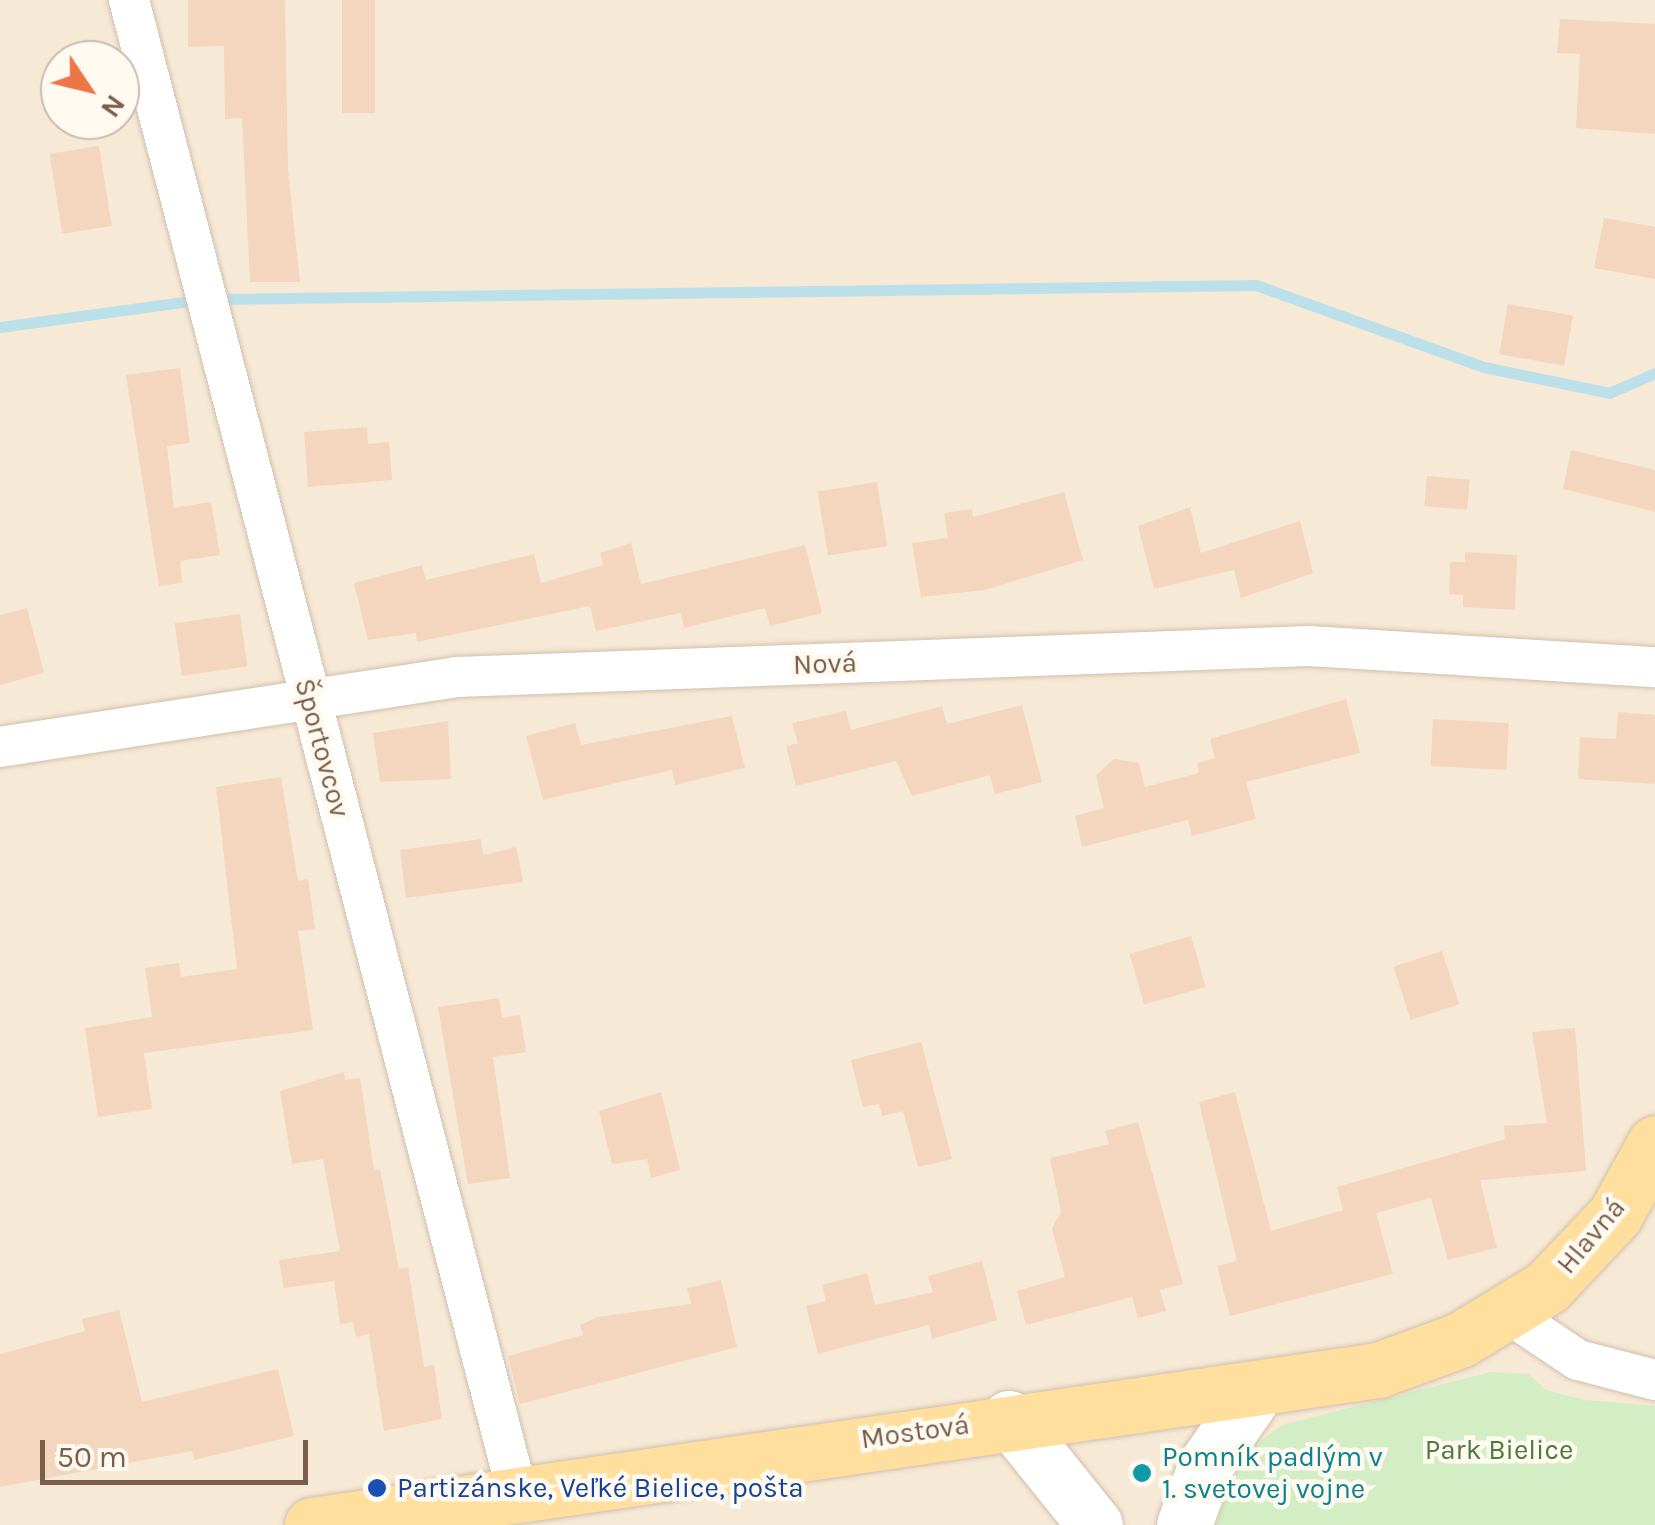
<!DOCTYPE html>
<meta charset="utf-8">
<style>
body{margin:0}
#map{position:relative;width:1655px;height:1525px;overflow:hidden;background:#fdf6e8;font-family:Karla,sans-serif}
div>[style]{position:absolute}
.residential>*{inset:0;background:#f6e9d6}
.green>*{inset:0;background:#d3edc5}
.stream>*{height:11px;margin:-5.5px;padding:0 5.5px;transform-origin:5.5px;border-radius:5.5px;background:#bbe0e9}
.building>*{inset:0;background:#f4d6be;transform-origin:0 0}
.roads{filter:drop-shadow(0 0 2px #d1bfac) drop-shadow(0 0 2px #d1bfac)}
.street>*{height:40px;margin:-20px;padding:0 20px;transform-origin:20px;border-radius:20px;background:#fff}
.secondary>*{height:55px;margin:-27.5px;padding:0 27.5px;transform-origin:27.5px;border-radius:27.5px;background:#fff}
.primary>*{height:55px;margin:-27.5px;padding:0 27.5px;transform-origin:27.5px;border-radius:27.5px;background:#fedf9e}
.dots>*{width:28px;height:28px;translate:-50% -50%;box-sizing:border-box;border:5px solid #fffaf0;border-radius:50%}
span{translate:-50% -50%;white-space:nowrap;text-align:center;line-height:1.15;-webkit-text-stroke:9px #fffaf0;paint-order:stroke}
.street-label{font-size:28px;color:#7a5d4a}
.park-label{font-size:28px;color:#4d7a3e}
.culture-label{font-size:28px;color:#0d838f}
.left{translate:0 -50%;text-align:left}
.transit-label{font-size:28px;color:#164399}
.north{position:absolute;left:40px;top:40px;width:100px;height:100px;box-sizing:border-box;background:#fffaf0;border:2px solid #cabbae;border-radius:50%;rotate:125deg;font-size:28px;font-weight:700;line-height:40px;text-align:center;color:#7a5d4a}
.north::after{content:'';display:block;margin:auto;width:35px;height:45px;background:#ed7548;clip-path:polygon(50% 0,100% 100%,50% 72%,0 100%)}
.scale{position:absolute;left:40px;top:1440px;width:268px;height:45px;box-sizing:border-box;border:5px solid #7a5d4a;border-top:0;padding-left:12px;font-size:30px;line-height:35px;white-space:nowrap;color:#7a5d4a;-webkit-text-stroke:8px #fffaf0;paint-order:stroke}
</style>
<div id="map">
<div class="residential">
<div style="clip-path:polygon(evenodd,0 0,1655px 0,1655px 1525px,0 1525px,0 0,60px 60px,120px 60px,120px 120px,60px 120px,60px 60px)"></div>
</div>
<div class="green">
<div style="clip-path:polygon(1491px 1372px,1528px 1374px,1546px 1390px,1585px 1400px,1655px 1406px,1655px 1525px,1217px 1525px,1227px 1489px,1253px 1447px,1282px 1425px)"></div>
</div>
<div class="stream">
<div style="left:216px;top:299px;width:1040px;rotate:-0.77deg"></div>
<div style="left:1256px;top:285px;width:242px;rotate:19.8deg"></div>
<div style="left:1484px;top:367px;width:128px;rotate:11.7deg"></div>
<div style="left:1609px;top:393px;width:50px;rotate:-23.5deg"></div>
<div style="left:0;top:327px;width:200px;rotate:-7.8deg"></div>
</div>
<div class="building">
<div style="clip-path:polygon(188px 0,285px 0,288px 170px,300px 282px,250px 282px,242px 118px,225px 119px,224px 46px,188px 47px)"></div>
<div style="left:342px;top:0;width:33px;height:113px"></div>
<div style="clip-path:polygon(1560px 19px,1655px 24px,1655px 134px,1576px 128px,1580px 54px,1557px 53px)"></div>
<div style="left:99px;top:146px;width:81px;height:50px;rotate:81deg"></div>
<div style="clip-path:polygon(1604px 218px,1655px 227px,1655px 279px,1594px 268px)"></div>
<div style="left:1508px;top:304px;width:66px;height:51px;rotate:10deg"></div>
<div style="clip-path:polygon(180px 368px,190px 443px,167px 446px,174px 508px,211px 502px,220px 555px,180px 561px,182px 583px,159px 586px,126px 375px)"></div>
<div style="clip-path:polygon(367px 427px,368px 444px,389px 442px,392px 480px,308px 487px,304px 432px)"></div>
<div style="clip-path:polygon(1571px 450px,1655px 470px,1655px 512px,1563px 489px)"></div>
<div style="left:1427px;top:476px;width:43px;height:30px;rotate:5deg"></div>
<div style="left:877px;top:482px;width:65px;height:60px;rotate:81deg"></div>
<div style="clip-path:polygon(1064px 492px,1083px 560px,985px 590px,921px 597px,912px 543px,948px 538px,944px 513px,972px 509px,973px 517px)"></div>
<div style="clip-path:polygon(1190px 507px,1201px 553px,1300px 521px,1313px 573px,1241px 598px,1234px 570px,1154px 589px,1138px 526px)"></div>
<div style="clip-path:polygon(631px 543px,641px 584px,805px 545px,822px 613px,770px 626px,765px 608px,684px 628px,681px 613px,596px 631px,590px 606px,417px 642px,416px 633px,368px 640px,354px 583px,422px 565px,426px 580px,534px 554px,541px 583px,603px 565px,600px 553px)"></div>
<div style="clip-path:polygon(1465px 552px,1517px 555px,1515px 610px,1463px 607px,1463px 595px,1449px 594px,1450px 562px,1465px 562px)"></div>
<div style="clip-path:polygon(27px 608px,44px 673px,0 685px,0 615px)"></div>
<div style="left:240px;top:614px;width:53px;height:66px;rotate:82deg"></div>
<div style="clip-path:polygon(1346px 699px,1360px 753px,1246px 782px,1256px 819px,1192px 836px,1188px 820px,1082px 847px,1075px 816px,1104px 808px,1096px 775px,1114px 759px,1139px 763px,1145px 787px,1199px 773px,1197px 763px,1215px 758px,1210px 739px)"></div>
<div style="clip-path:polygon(1022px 705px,1042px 782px,995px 794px,990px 775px,912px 796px,896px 761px,796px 786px,786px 746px,798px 743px,792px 723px,846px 711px,851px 730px,942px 706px,947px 724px)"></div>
<div style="clip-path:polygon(1618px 712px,1655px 715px,1655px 784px,1578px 779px,1580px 737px,1616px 739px)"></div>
<div style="clip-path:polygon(732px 716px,745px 768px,675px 785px,672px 770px,543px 800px,526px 736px,575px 723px,581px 745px)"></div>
<div style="left:1433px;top:719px;width:76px;height:47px;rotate:3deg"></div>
<div style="clip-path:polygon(448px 721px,451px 779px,380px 782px,373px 733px)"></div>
<div style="clip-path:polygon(281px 777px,298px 881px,308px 879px,315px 929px,298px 931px,313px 1030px,144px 1053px,152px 1109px,98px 1117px,85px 1028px,152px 1017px,145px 968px,179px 963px,181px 977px,237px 969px,216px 787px)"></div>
<div style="clip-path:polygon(481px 839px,483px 855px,516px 847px,523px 882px,406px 898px,400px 850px)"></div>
<div style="left:1191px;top:936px;width:53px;height:64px;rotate:74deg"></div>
<div style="left:1442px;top:951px;width:56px;height:51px;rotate:72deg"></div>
<div style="clip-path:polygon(499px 998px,502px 1018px,520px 1015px,526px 1052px,493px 1057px,510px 1178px,468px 1184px,438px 1007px)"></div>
<div style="clip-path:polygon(1575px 1028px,1586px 1171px,1480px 1180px,1497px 1248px,1448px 1260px,1431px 1198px,1376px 1213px,1393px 1274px,1230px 1316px,1217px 1266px,1237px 1261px,1199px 1102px,1235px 1092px,1271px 1231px,1343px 1210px,1337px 1187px,1505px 1139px,1504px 1126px,1547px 1123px,1532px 1032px)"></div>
<div style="clip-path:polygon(921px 1042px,952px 1159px,918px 1167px,903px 1111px,882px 1116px,879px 1104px,863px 1107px,851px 1060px)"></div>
<div style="clip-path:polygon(344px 1072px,345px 1080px,360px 1078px,374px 1170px,380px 1169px,399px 1269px,408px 1267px,424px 1367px,434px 1365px,442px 1419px,384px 1431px,369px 1334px,356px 1337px,353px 1322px,340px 1324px,334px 1281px,284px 1288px,279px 1260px,340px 1251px,323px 1159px,292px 1164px,280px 1091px)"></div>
<div style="clip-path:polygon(661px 1092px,680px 1170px,651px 1178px,647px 1159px,612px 1164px,599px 1111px)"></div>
<div style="clip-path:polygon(1138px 1122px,1183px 1284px,1160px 1290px,1166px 1311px,1138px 1318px,1132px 1297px,1026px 1325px,1017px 1291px,1065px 1277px,1052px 1228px,1061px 1212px,1050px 1158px,1109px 1144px,1105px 1131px)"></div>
<div style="clip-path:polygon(982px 1261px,997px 1320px,932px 1339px,929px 1325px,818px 1354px,806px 1306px,826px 1301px,822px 1285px,867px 1273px,875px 1305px,933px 1292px,928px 1276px)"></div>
<div style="clip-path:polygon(721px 1280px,737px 1347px,520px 1404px,508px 1356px,583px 1335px,580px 1325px,598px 1317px,691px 1304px,687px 1288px)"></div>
<div style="clip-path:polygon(119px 1310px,142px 1402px,278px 1369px,294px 1436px,194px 1460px,192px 1451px,0 1487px,0 1354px,85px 1331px,82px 1319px)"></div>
</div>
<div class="roads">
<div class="street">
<div style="left:129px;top:0;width:1545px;rotate:75.42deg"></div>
<div style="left:0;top:747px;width:461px;rotate:-8.7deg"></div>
<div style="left:456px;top:677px;width:854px;rotate:-2.08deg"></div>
<div style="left:1309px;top:646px;width:347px;rotate:3.5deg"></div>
<div style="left:1509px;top:1314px;width:83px;rotate:33.7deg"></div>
<div style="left:1578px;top:1360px;width:80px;rotate:14.6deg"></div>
</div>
<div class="secondary">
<div style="left:1009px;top:1418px;width:137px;rotate:51.2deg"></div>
<div style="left:1184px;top:1525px;width:65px;rotate:-70.2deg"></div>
<div style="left:1206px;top:1464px;width:93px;rotate:-55.1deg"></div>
</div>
<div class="primary">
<div style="left:312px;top:1525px;width:1077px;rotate:-8.27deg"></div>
<div style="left:1378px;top:1370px;width:87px;rotate:-20.1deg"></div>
<div style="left:1460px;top:1340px;width:102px;rotate:-31.3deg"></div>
<div style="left:1547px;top:1287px;width:99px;rotate:-46.6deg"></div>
<div style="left:1615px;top:1215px;width:82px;rotate:-60.9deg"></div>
</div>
</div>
<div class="dots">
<div style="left:1142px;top:1473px;background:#0f9aa8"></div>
<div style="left:377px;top:1488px;background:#1a4fb4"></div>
</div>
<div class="street-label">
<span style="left:825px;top:664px;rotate:-2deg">Nová</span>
<span style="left:322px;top:748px;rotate:75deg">Športovcov</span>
<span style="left:1591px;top:1236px;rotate:-50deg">Hlavná</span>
<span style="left:915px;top:1432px;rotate:-8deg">Mostová</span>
</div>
<div class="park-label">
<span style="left:1499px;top:1450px">Park Bielice</span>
</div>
<div class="culture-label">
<span class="left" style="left:1162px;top:1473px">Pomník padlým v<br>1. svetovej vojne</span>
</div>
<div class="transit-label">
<span class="left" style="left:397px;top:1488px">Partizánske, Veľké Bielice, pošta</span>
</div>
<div class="north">N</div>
<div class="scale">50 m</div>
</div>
